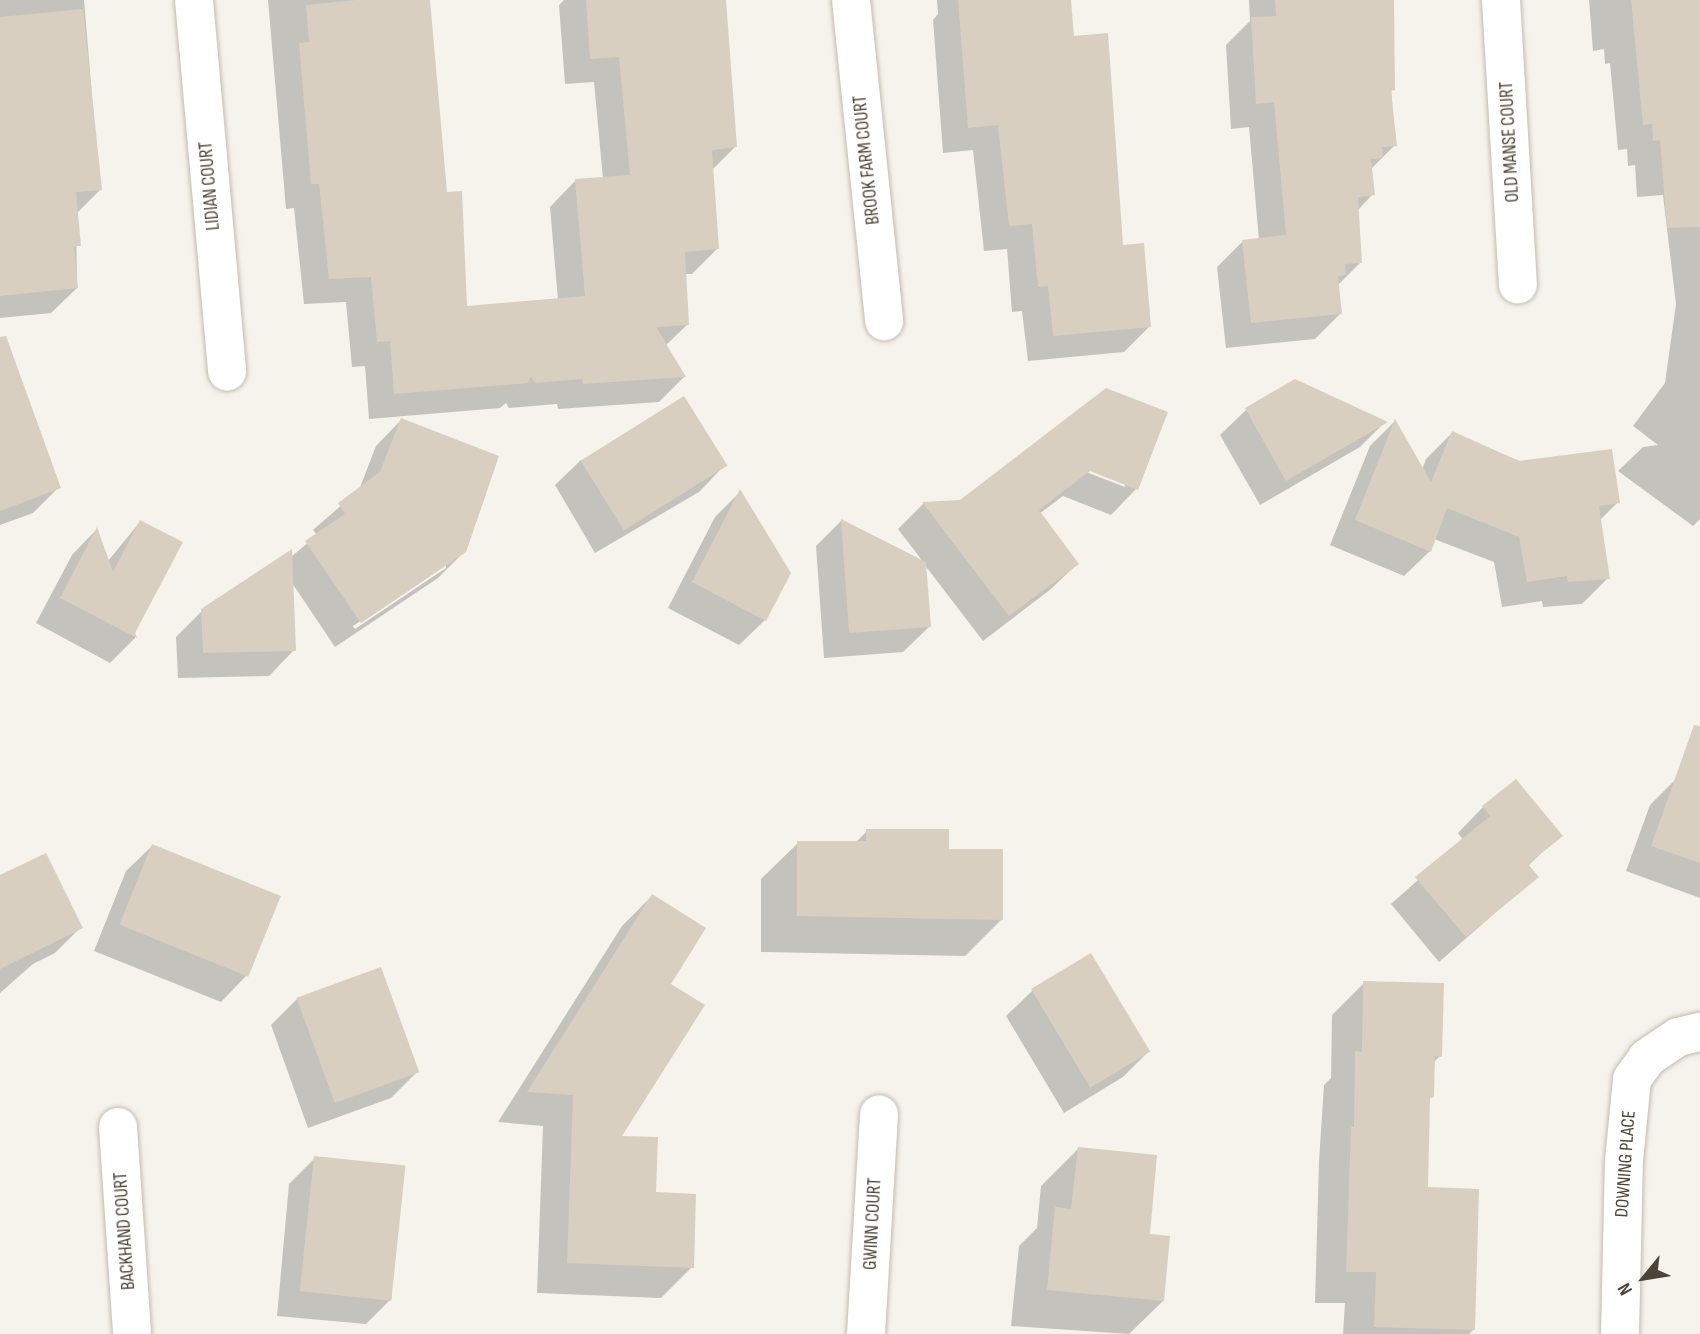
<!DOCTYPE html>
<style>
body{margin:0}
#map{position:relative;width:1700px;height:1334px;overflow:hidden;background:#f6f3ec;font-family:"Sofia Sans Condensed",sans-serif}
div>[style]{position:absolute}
.shadow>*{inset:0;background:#0003}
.building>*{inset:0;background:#d8cfc1;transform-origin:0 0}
.roads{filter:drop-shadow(0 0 2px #c2bbae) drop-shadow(0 0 2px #c2bbae)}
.minor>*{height:38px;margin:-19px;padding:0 19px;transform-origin:19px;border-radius:19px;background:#fff}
span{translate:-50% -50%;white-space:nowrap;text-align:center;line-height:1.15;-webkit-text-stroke:7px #fff;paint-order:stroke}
.street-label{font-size:19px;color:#4b4439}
.north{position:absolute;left:1609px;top:1243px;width:70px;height:70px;-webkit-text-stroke:5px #fff;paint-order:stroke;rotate:240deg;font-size:19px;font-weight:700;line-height:28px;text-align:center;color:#4b4439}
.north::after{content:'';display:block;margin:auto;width:24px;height:32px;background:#4b4439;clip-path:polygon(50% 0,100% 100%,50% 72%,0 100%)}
</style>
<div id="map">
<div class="shadow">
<div style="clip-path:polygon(0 0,84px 0,100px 190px,76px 214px,77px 288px,51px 313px,0 318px)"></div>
<div style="clip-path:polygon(268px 0,428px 0,445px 194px,466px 307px,558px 300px,550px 207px,575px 181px,603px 179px,594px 82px,565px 84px,559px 5px,564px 0,724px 0,735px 147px,712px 170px,718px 248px,692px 274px,685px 274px,688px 324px,665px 346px,684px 377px,659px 402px,558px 409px,557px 404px,509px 408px,506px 403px,500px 408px,369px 419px,365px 366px,352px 367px,346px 302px,304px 304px,294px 208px,286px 209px)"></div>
<div style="clip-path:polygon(937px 0,1069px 0,1072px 38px,1121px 247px,1150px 326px,1124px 352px,1028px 361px,1022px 311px,1012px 312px,1007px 249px,984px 251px,973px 150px,943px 153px,933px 20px,938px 14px)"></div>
<div style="clip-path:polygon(1249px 0,1385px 0,1395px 145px,1371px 169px,1373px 194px,1357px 211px,1360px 263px,1337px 286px,1340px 314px,1315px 339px,1226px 348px,1217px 267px,1242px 242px,1259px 240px,1249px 127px,1231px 129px,1226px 45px,1250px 21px)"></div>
<div style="clip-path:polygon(1589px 0,1700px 0,1700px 519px,1693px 526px,1618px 471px,1643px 447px,1658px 445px,1633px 426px,1665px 383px,1676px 304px,1663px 195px,1637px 197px,1635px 165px,1628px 166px,1627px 149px,1618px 150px,1610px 63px,1605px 64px,1604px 49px,1593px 51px)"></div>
<div style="clip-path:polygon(evenodd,1106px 390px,1136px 489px,1111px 515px,1063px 496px,1039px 514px,1077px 564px,1051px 589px,983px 641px,924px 564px,929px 627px,903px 652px,824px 658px,816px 546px,841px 521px,924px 563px,898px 529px,923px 504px,961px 502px,1106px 390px,1082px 467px,1125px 483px,1125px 487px,1081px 470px,1082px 467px)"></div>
<div style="clip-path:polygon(1246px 410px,1385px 422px,1360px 447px,1260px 505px,1220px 435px)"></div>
<div style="clip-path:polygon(evenodd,401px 420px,486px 494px,465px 551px,438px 578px,335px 647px,292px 583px,294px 650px,269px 676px,178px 678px,176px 637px,202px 611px,291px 557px,317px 535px,313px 530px,359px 490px,376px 446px,401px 420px,446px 564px,446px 568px,355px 629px,353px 626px,446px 564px)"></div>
<div style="clip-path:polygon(1394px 422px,1422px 470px,1426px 459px,1452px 433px,1618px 502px,1599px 521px,1608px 578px,1582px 604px,1543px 607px,1542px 601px,1502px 607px,1494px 562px,1434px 539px,1430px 551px,1404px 576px,1330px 545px,1370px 446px)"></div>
<div style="clip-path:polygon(0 425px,59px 487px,33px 513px,0 525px)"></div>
<div style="clip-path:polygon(581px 460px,724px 466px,699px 492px,595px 553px,555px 485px)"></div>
<div style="clip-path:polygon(740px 492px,765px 620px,739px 645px,668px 608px,715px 517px)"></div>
<div style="clip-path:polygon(140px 522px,135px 638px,110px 663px,36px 623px,72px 555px,96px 530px,108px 561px)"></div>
<div style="clip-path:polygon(1676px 779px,1700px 782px,1700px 898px,1626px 871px,1650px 805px)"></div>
<div style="clip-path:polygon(1483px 807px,1560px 835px,1528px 866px,1536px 877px,1439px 962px,1391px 904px,1463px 840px,1458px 833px)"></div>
<div style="clip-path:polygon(867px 831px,947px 851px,1002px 919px,965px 956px,761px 952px,761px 879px,798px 843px,855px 843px)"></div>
<div style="clip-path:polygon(152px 846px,246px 976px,221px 1002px,94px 951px,126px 871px)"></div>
<div style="clip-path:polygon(0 877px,81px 927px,55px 953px,33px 964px,0 993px)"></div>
<div style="clip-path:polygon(652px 896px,669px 984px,619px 1137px,692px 1267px,661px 1298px,537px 1293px,543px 1126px,498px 1122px,622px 926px)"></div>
<div style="clip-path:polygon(1091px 955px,1148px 1052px,1123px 1077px,1064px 1113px,1006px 1016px,1032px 991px)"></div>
<div style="clip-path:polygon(1364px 983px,1440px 1056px,1433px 1063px,1429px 1100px,1427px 1189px,1473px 1330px,1469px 1334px,1343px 1334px,1345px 1303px,1315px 1303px,1319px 1161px,1324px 1085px,1331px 1078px,1332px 1015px)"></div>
<div style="clip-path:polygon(297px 999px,417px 1072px,391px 1098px,308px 1128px,271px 1025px)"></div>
<div style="clip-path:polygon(1078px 1149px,1148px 1235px,1163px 1301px,1129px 1334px,1011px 1326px,1019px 1246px,1037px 1228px,1041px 1186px)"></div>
<div style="clip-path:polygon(315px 1158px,392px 1298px,366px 1324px,277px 1316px,289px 1184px)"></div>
</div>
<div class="building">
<div style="clip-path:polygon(356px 0,430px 0,447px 192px,462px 191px,467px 306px,585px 296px,575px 179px,630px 175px,619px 57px,590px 59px,586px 0,726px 0,737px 147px,712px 150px,719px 249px,685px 252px,689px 325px,656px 327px,686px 377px,583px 384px,582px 379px,535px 383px,531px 376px,528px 383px,394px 394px,390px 341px,377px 342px,371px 277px,329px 279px,319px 184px,311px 184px,299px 43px,309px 42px,306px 5px)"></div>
<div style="clip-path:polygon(958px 0,1071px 0,1074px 36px,1108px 33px,1123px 245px,1144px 243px,1151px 327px,1053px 336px,1048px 286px,1038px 287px,1032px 224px,1009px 226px,998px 125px,968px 128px)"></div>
<div style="clip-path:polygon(1275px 0,1394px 0,1395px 90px,1391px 91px,1397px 146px,1382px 147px,1383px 158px,1371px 159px,1375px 195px,1358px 197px,1362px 263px,1345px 264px,1346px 275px,1338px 276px,1342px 314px,1251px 323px,1242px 240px,1286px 235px,1274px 102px,1256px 104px,1251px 17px,1276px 16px)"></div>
<div style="clip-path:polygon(1631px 0,1700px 0,1700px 227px,1667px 228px,1660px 140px,1653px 141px,1652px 124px,1643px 125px)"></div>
<div style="clip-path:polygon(83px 9px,102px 190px,76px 192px,81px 246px,74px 246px,78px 288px,0 296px,0 17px)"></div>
<div style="clip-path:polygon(6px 336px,61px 488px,0 511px,0 337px)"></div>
<div style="clip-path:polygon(1295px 379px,1388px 422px,1286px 481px,1245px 408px)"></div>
<div style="clip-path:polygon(1106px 388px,1168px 412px,1138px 490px,1090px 471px,1039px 510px,1079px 564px,1009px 616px,922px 502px,960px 500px)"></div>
<div style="left:684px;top:396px;width:82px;height:122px;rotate:58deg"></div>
<div style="clip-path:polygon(401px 418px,499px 456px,466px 552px,361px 623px,305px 541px,345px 514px,338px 503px,380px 472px)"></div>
<div style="clip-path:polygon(1395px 419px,1431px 482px,1452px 431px,1519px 461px,1612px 449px,1620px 503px,1599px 506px,1610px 579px,1568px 582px,1567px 576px,1527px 582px,1519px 537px,1447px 508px,1431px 552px,1355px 520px)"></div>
<div style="clip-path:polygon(740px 489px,791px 573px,766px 621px,692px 582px)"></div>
<div style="clip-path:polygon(841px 519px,926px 562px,931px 627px,849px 633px)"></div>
<div style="clip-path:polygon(140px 520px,183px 542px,135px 633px,137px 638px,60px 598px,97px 527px,113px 572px)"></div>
<div style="clip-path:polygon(292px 549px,296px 651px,203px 653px,201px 609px)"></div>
<div style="clip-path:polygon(1694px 725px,1700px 726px,1700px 863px,1651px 846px)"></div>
<div style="clip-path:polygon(1516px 779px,1563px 836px,1528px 864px,1539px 877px,1466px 937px,1415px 877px,1490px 816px,1482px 806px)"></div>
<div style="clip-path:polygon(866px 829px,949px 829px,949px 849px,1003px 849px,1003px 920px,797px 916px,797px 841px,866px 841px)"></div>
<div style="left:152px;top:844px;width:139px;height:87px;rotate:22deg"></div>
<div style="clip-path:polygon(46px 853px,83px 928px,0 969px,0 875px)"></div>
<div style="clip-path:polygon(652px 894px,706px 928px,671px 984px,705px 1005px,622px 1136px,658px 1137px,656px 1192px,696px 1194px,694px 1268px,567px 1263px,573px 1095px,527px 1092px)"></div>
<div style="left:1091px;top:953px;width:115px;height:70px;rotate:59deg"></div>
<div style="left:381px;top:967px;width:112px;height:90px;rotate:70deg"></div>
<div style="clip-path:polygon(1363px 981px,1444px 983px,1442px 1057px,1435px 1056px,1434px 1097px,1430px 1098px,1428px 1187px,1479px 1189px,1475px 1330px,1374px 1327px,1376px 1272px,1346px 1272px,1351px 1127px,1354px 1127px,1355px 1051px,1362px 1052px)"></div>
<div style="clip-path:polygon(1078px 1147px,1157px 1155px,1150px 1234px,1170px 1236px,1164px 1301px,1047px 1290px,1055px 1207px,1071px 1209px)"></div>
<div style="left:314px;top:1156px;width:92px;height:136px;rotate:6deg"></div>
</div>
<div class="roads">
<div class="minor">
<div style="left:194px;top:0;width:373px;rotate:84.9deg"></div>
<div style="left:851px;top:0;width:323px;rotate:84.1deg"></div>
<div style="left:1501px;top:0;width:285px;rotate:86.6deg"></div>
<div style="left:118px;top:1127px;width:207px;rotate:86.1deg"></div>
<div style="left:866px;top:1334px;width:220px;rotate:-86.6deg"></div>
<div style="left:1620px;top:1334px;width:173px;rotate:-88.7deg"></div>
<div style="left:1624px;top:1161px;width:82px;rotate:-84.4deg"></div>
<div style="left:1632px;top:1079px;width:26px;rotate:-54deg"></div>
<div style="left:1647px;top:1058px;width:37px;rotate:-34deg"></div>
<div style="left:1678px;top:1037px;width:23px;rotate:-13deg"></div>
</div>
</div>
<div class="street-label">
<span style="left:1510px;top:142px;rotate:-93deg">OLD MANSE COURT</span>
<span style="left:867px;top:160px;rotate:-96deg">BROOK FARM COURT</span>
<span style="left:210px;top:186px;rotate:-95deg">LIDIAN COURT</span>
<span style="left:1626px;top:1164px;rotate:-86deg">DOWNING PLACE</span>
<span style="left:873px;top:1224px;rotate:-87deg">GWINN COURT</span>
<span style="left:125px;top:1231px;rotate:-94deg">BACKHAND COURT</span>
</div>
<div class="north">N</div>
</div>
